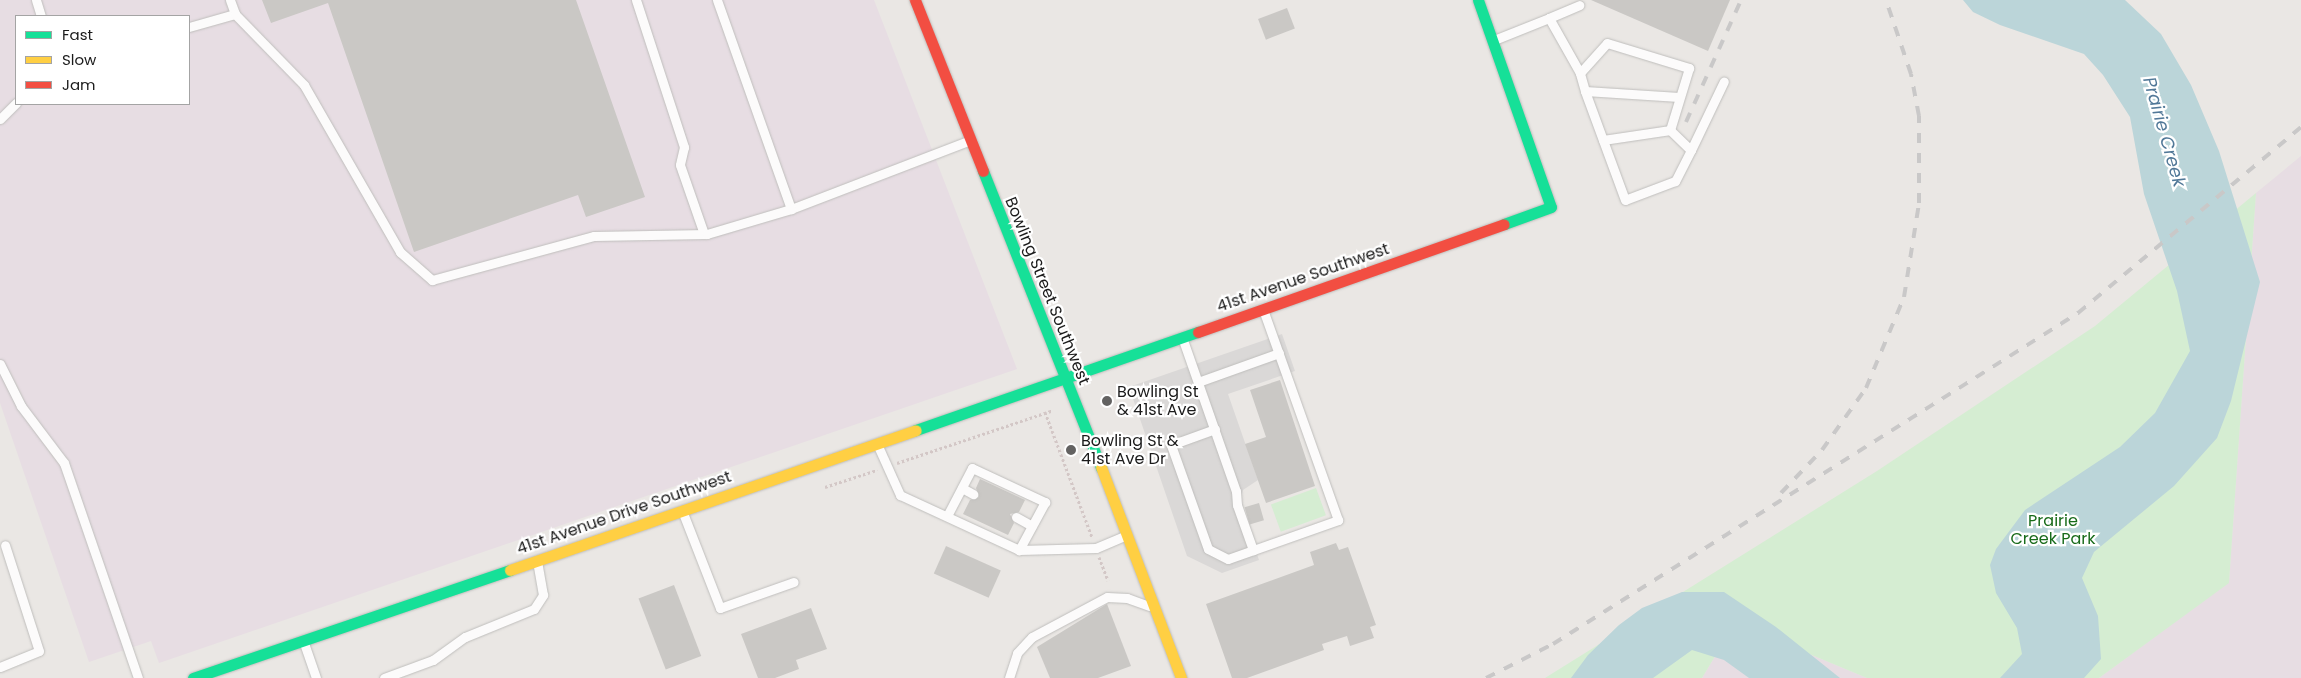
<!DOCTYPE html>
<style>
body{margin:0}
#map{position:relative;width:2301px;height:678px;overflow:hidden;background:#eae7e4;font-family:Poppins,sans-serif}
div>[style]{position:absolute}
.industrial>*{inset:0;background:#e7dde3}
.park>*{inset:0;background:#d5edd2;transform-origin:0 0}
.parking>*{inset:0;background:#dad8d7}
.water>*{inset:0;background:#bbd5d9}
.building>*{inset:0;background:#cac8c5;transform-origin:0 0}
.path>*{height:3px;margin-top:-1.5px;transform-origin:0;background:repeating-linear-gradient(90deg,#d3c7c6 0 2.5px,transparent 0 5px)}
.roads{filter:drop-shadow(0 0 1px #bfbebc) drop-shadow(0 0 1px #bfbebc)}
.lane>*{height:9px;margin:-4.5px;padding:0 4.5px;transform-origin:4.5px;border-radius:4.5px;background:#fcfbfb}
.fast>*{height:11px;margin:-5.5px;padding:0 5.5px;transform-origin:5.5px;border-radius:5.5px;background:#16e098}
.slow>*{height:11px;margin:-5.5px;padding:0 5.5px;transform-origin:5.5px;border-radius:5.5px;background:#ffcf43}
.jam>*{height:11px;margin:-5.5px;padding:0 5.5px;transform-origin:5.5px;border-radius:5.5px;background:#f24e42}
.rail>*{height:4px;margin-top:-2px;transform-origin:0;background:repeating-linear-gradient(90deg,#c9c8c8 0 10px,transparent 0 20px)}
.dots>*{width:14px;height:14px;translate:-50% -50%;box-sizing:border-box;border:2px solid #fff;border-radius:50%}
span{translate:-50% -50%;white-space:nowrap;text-align:center;line-height:1.15;-webkit-text-stroke:4.5px #fff;paint-order:stroke}
.street-label{font-size:16px;color:#1b1b1b}
.poi-label{font-size:16px;color:#1b1b1b}
.left{translate:0 -50%;text-align:left}
.park-label{font-size:16px;color:#186b1a}
.water-label{font-size:18px;color:#517898;font-style:italic}
.legend{position:absolute;left:15px;top:15px;width:175px;height:90px;box-sizing:border-box;background:#fff;border:1px solid #a4a4a4;margin:0;padding:6px 9px;list-style:none;font-size:15px;color:#1b1b1b}
.legend li{display:flex;align-items:center;gap:10px;height:25px}
.legend b{width:25px;border:1px solid #a4a4a4}
</style>
<div id="map">
<div class="industrial">
<div style="clip-path:polygon(evenodd,0 0,874px 0,1017px 369px,159px 663px,151px 641px,89px 662px,0 403px,0 0,16px 16px,189px 16px,189px 104px,16px 104px,16px 16px)"></div>
<div style="clip-path:polygon(2301px 156px,2301px 678px,2099px 678px,2229px 582px,2256px 193px)"></div>
<div style="clip-path:polygon(1735px 623px,1867px 678px,1702px 678px)"></div>
</div>
<div class="park">
<div style="clip-path:polygon(2256px 193px,2229px 583px,2099px 678px,1867px 678px,1735px 623px,1702px 678px,1545px 678px,1877px 471px,2095px 326px)"></div>
<div style="left:1316px;top:488px;width:29px;height:48px;rotate:70deg"></div>
</div>
<div class="parking">
<div style="clip-path:polygon(1282px 334px,1295px 371px,1228px 394px,1258px 480px,1243px 490px,1239px 503px,1259px 560px,1222px 573px,1187px 556px,1129px 387px)"></div>
</div>
<div class="water">
<div style="clip-path:polygon(1963px 0,2125px 0,2161px 34px,2191px 85px,2219px 151px,2260px 282px,2231px 401px,2217px 438px,2174px 486px,2094px 552px,2082px 578px,2098px 616px,2101px 659px,2084px 678px,2000px 678px,2022px 654px,2017px 628px,1996px 593px,1990px 565px,1996px 549px,2025px 510px,2120px 447px,2155px 413px,2190px 351px,2177px 291px,2144px 194px,2130px 117px,2103px 75px,2084px 54px,2000px 25px,1973px 12px)"></div>
<div style="clip-path:polygon(1682px 592px,1724px 592px,1776px 627px,1840px 678px,1749px 678px,1724px 660px,1692px 650px,1653px 678px,1571px 678px,1588px 655px,1619px 625px,1642px 608px)"></div>
</div>
<div class="building">
<div style="clip-path:polygon(262px 0,576px 0,645px 197px,586px 217px,578px 195px,414px 252px,328px 3px,271px 23px)"></div>
<div style="clip-path:polygon(1591px 0,1730px 0,1708px 51px)"></div>
<div style="left:1287px;top:8px;width:22px;height:31px;rotate:69deg"></div>
<div style="clip-path:polygon(1280px 380px,1315px 486px,1266px 503px,1245px 444px,1266px 437px,1250px 390px)"></div>
<div style="clip-path:polygon(980px 479px,1025px 500px,1019px 512px,1010px 514px,1014px 523px,1008px 535px,963px 514px,970px 500px,979px 497px,976px 488px)"></div>
<div style="left:1259px;top:503px;width:18px;height:15px;rotate:74deg"></div>
<div style="clip-path:polygon(1336px 543px,1339px 550px,1348px 547px,1376px 625px,1370px 627px,1374px 638px,1350px 646px,1347px 636px,1322px 644px,1324px 650px,1247px 678px,1232px 678px,1206px 604px,1314px 565px,1310px 552px)"></div>
<div style="left:946px;top:546px;width:60px;height:30px;rotate:24deg"></div>
<div style="left:674px;top:585px;width:76px;height:38px;rotate:69deg"></div>
<div style="clip-path:polygon(1107px 604px,1131px 666px,1098px 678px,1050px 678px,1037px 647px)"></div>
<div style="clip-path:polygon(811px 608px,827px 649px,796px 660px,799px 669px,775px 678px,758px 678px,741px 634px)"></div>
</div>
<div class="path">
<div style="left:1045px;top:412px;width:134px;rotate:69.4deg"></div>
<div style="left:897px;top:463px;width:163px;rotate:-18.7deg"></div>
<div style="left:825px;top:487px;width:55px;rotate:-18.1deg"></div>
<div style="left:1099px;top:557px;width:25px;rotate:69deg"></div>
</div>
<div class="roads">
<div class="lane">
<div style="left:36px;top:0;width:17px;rotate:73deg"></div>
<div style="left:230px;top:0;width:15px;rotate:70deg"></div>
<div style="left:636px;top:0;width:155px;rotate:71.9deg"></div>
<div style="left:684px;top:147px;width:18px;rotate:103deg"></div>
<div style="left:680px;top:165px;width:73px;rotate:70.8deg"></div>
<div style="left:717px;top:0;width:222px;rotate:70.5deg"></div>
<div style="left:791px;top:209px;width:190px;rotate:-21deg"></div>
<div style="left:1549px;top:18px;width:33px;rotate:-23deg"></div>
<div style="left:189px;top:27px;width:48px;rotate:-15.8deg"></div>
<div style="left:235px;top:14px;width:99px;rotate:45.8deg"></div>
<div style="left:304px;top:85px;width:193px;rotate:60.1deg"></div>
<div style="left:400px;top:252px;width:43px;rotate:41.2deg"></div>
<div style="left:432px;top:280px;width:168px;rotate:-15.2deg"></div>
<div style="left:594px;top:236px;width:113px;rotate:-1deg"></div>
<div style="left:707px;top:234px;width:88px;rotate:-16.6deg"></div>
<div style="left:1494px;top:40px;width:59px;rotate:-21.8deg"></div>
<div style="left:1549px;top:18px;width:63px;rotate:60.6deg"></div>
<div style="left:1585px;top:91px;width:94px;rotate:3.7deg"></div>
<div style="left:0;top:119px;width:23px;rotate:-45deg"></div>
<div style="left:1603px;top:140px;width:68px;rotate:-8.5deg"></div>
<div style="left:1670px;top:130px;width:29px;rotate:44deg"></div>
<div style="left:1691px;top:150px;width:35px;rotate:117deg"></div>
<div style="left:1675px;top:181px;width:53px;rotate:159.2deg"></div>
<div style="left:1625px;top:200px;width:116px;rotate:-110.2deg"></div>
<div style="left:1585px;top:91px;width:19px;rotate:-106deg"></div>
<div style="left:1580px;top:73px;width:40px;rotate:-48deg"></div>
<div style="left:1607px;top:43px;width:86px;rotate:17deg"></div>
<div style="left:1689px;top:68px;width:65px;rotate:107deg"></div>
<div style="left:1691px;top:150px;width:76px;rotate:-64.4deg"></div>
<div style="left:1183px;top:340px;width:160px;rotate:70.7deg"></div>
<div style="left:1236px;top:491px;width:14px;rotate:86deg"></div>
<div style="left:1237px;top:505px;width:48px;rotate:70.4deg"></div>
<div style="left:0;top:364px;width:47px;rotate:63.4deg"></div>
<div style="left:21px;top:406px;width:71px;rotate:53deg"></div>
<div style="left:64px;top:463px;width:227px;rotate:71deg"></div>
<div style="left:1198px;top:382px;width:86px;rotate:-19.7deg"></div>
<div style="left:1215px;top:429px;width:47px;rotate:160deg"></div>
<div style="left:1171px;top:445px;width:110px;rotate:70.4deg"></div>
<div style="left:1208px;top:549px;width:22px;rotate:27deg"></div>
<div style="left:1228px;top:559px;width:117px;rotate:-19.5deg"></div>
<div style="left:1338px;top:520px;width:221px;rotate:-109.6deg"></div>
<div style="left:878px;top:446px;width:54px;rotate:65.8deg"></div>
<div style="left:900px;top:495px;width:131px;rotate:24.8deg"></div>
<div style="left:1019px;top:550px;width:77px;rotate:-1.5deg"></div>
<div style="left:1096px;top:548px;width:33px;rotate:-23deg"></div>
<div style="left:962px;top:488px;width:13px;rotate:29deg"></div>
<div style="left:683px;top:513px;width:102px;rotate:68.7deg"></div>
<div style="left:720px;top:608px;width:78px;rotate:-19.4deg"></div>
<div style="left:947px;top:516px;width:54px;rotate:-62.5deg"></div>
<div style="left:972px;top:468px;width:81px;rotate:25deg"></div>
<div style="left:1045px;top:502px;width:55px;rotate:118.4deg"></div>
<div style="left:1016px;top:517px;width:18px;rotate:29deg"></div>
<div style="left:304px;top:643px;width:37px;rotate:71deg"></div>
<div style="left:0;top:667px;width:42px;rotate:-22.3deg"></div>
<div style="left:39px;top:651px;width:111px;rotate:-107.8deg"></div>
<div style="left:384px;top:678px;width:52px;rotate:-20.2deg"></div>
<div style="left:433px;top:660px;width:39px;rotate:-36deg"></div>
<div style="left:465px;top:637px;width:74px;rotate:-22.1deg"></div>
<div style="left:534px;top:609px;width:17px;rotate:-57deg"></div>
<div style="left:543px;top:595px;width:35px;rotate:-100deg"></div>
<div style="left:1009px;top:678px;width:26px;rotate:-72deg"></div>
<div style="left:1017px;top:653px;width:22px;rotate:-47deg"></div>
<div style="left:1032px;top:637px;width:85px;rotate:-28.1deg"></div>
<div style="left:1107px;top:597px;width:20px;rotate:3deg"></div>
<div style="left:1127px;top:598px;width:23px;rotate:20deg"></div>
</div>
<div class="fast">
<div style="left:1478px;top:0;width:219px;rotate:70.6deg"></div>
<div style="left:1551px;top:207px;width:50px;rotate:160.1deg"></div>
<div style="left:983px;top:171px;width:319px;rotate:68.3deg"></div>
<div style="left:916px;top:430px;width:299px;rotate:-19.2deg"></div>
<div style="left:193px;top:678px;width:335px;rotate:-18.8deg"></div>
</div>
<div class="slow">
<div style="left:1101px;top:467px;width:226px;rotate:69.2deg"></div>
<div style="left:510px;top:570px;width:429px;rotate:-19deg"></div>
</div>
<div class="jam">
<div style="left:915px;top:0;width:184px;rotate:68.3deg"></div>
<div style="left:1198px;top:332px;width:324px;rotate:-19.4deg"></div>
</div>
</div>
<div class="rail">
<div style="left:1686px;top:122px;width:134px;rotate:-65.7deg"></div>
<div style="left:1781px;top:493px;width:59px;rotate:-46.4deg"></div>
<div style="left:1822px;top:450px;width:76px;rotate:-54.6deg"></div>
<div style="left:1866px;top:388px;width:99px;rotate:-67.3deg"></div>
<div style="left:1904px;top:297px;width:95px;rotate:-80.9deg"></div>
<div style="left:1919px;top:203px;width:87px;rotate:-90deg"></div>
<div style="left:1919px;top:116px;width:43px;rotate:-100.8deg"></div>
<div style="left:1911px;top:74px;width:78px;rotate:-108.7deg"></div>
<div style="left:1486px;top:678px;width:75px;rotate:-26.9deg"></div>
<div style="left:1553px;top:644px;width:621px;rotate:-32.23deg"></div>
<div style="left:2078px;top:313px;width:290px;rotate:-39.8deg"></div>
</div>
<div class="dots">
<div style="left:1107px;top:401px;background:#636261"></div>
<div style="left:1071px;top:450px;background:#636261"></div>
</div>
<div class="street-label">
<span style="left:1303px;top:278px;rotate:-19deg">41st Avenue Southwest</span>
<span style="left:1047px;top:291px;rotate:68deg">Bowling Street Southwest</span>
<span style="left:624px;top:513px;rotate:-19deg">41st Avenue Drive Southwest</span>
</div>
<div class="poi-label">
<span class="left" style="left:1117px;top:401px">Bowling St<br>&amp; 41st Ave</span>
<span class="left" style="left:1081px;top:450px">Bowling St &amp;<br>41st Ave Dr</span>
</div>
<div class="park-label">
<span style="left:2053px;top:530px">Prairie<br>Creek Park</span>
</div>
<div class="water-label">
<span style="left:2164px;top:132px;rotate:74deg">Prairie Creek</span>
</div>
<ul class="legend">
<li><b style="height:6px;background:#16e098"></b>Fast</li>
<li><b style="height:6px;background:#ffcf43"></b>Slow</li>
<li><b style="height:6px;background:#f24e42"></b>Jam</li>
</ul>
</div>
